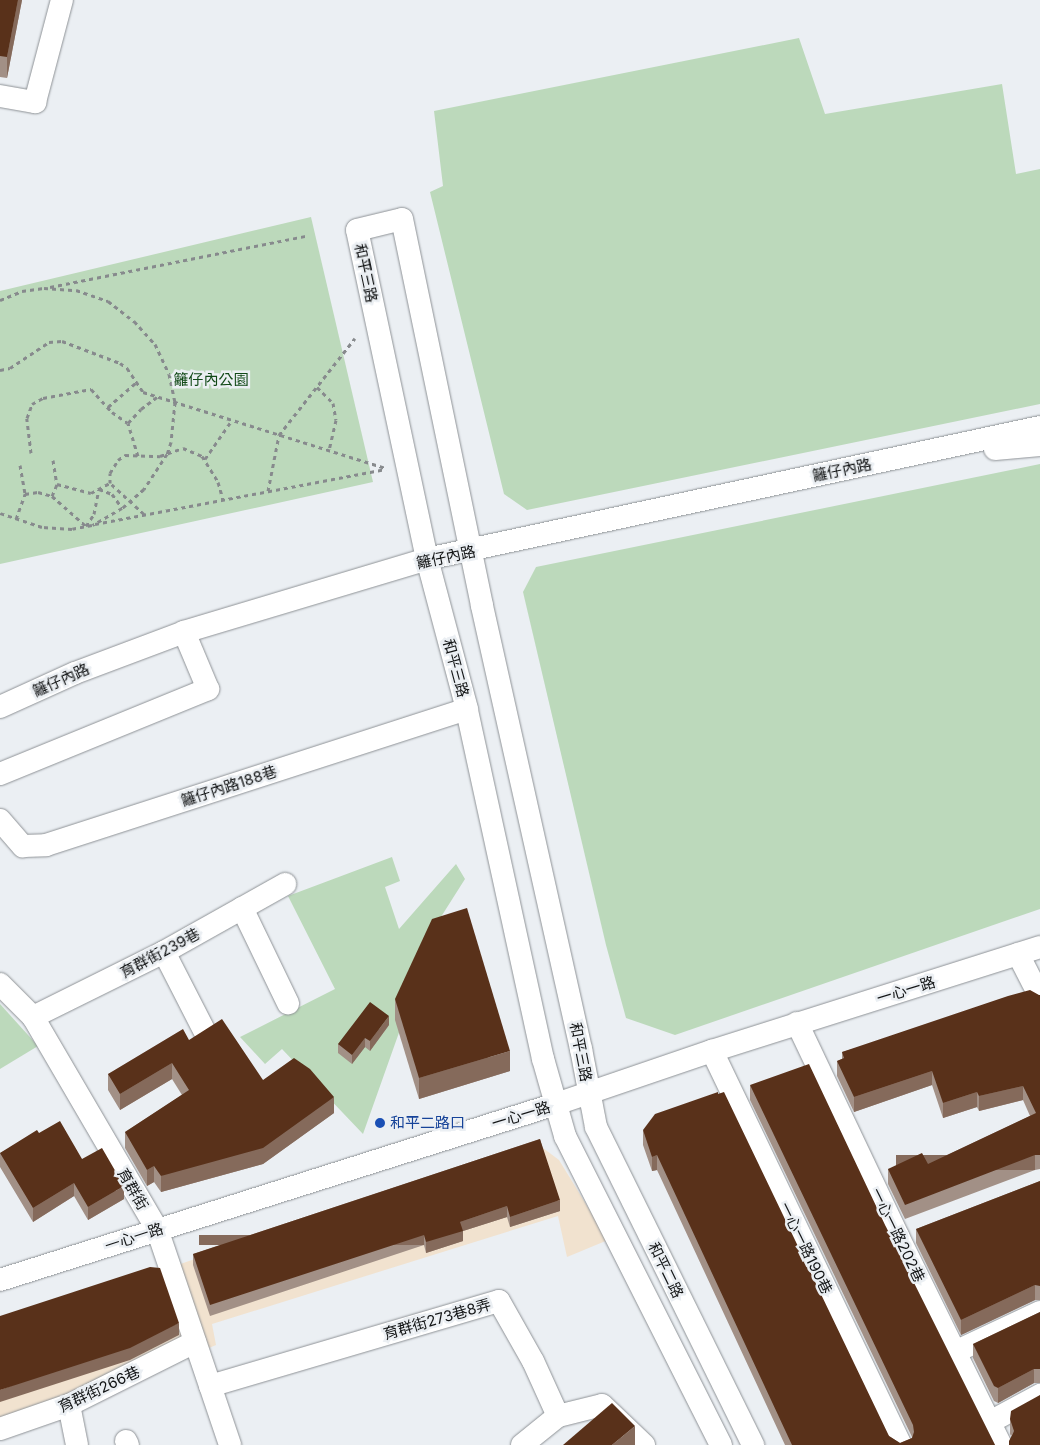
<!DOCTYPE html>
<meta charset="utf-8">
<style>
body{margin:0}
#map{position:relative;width:1040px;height:1445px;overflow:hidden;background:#ebeff3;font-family:Inter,"Noto Sans TC",sans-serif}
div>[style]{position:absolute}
.commercial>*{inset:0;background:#f1e2cf}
.green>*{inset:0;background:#bcd9bb}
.path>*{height:3px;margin-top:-1.5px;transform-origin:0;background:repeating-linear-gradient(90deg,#878a8d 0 4px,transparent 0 8px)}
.roads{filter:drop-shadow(0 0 1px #8e9296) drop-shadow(0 0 1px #8e9296)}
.minor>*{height:22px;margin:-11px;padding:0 11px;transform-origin:11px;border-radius:11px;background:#fff}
.wall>*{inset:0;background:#a29086}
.shaded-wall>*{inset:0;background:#856a5b;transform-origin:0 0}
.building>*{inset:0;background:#59311a}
.dots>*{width:14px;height:14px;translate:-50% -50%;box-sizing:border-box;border:2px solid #ebeff3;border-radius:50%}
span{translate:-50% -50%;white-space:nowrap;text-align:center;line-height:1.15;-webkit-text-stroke:5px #ebeff3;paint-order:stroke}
.street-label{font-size:15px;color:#121415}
.park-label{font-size:15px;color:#114917}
.transit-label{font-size:15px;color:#164399}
.left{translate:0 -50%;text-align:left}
</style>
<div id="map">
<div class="commercial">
<div style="clip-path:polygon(535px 1142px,559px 1160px,608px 1240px,567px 1257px,558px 1216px,212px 1324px,216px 1345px,0 1440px,0 1320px,160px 1271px)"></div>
</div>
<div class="green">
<div style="clip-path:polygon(799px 38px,825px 114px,1002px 84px,1016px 174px,1040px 169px,1040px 404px,527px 510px,504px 494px,430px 192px,443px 186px,434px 111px)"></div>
<div style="clip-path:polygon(311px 217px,373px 482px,0 564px,0 291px)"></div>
<div style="clip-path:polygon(1040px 464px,1040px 909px,675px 1035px,626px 1018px,606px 945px,523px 592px,536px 567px)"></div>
<div style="clip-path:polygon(392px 857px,400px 881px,385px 887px,399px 929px,456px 864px,465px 879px,439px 920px,363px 1134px,282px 1049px,265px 1064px,240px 1037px,335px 989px,288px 896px)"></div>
<div style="clip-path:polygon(0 1004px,38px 1046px,0 1069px)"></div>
</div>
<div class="path">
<div style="left:50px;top:287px;width:261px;rotate:-11.3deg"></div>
<div style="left:0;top:300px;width:24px;rotate:-22deg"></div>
<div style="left:22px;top:291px;width:22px;rotate:-8deg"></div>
<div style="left:44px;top:288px;width:32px;rotate:4deg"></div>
<div style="left:76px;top:290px;width:34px;rotate:19deg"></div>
<div style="left:108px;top:301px;width:33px;rotate:38deg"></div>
<div style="left:134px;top:321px;width:31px;rotate:48deg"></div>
<div style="left:155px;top:344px;width:33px;rotate:65deg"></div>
<div style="left:169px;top:374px;width:29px;rotate:78deg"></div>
<div style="left:175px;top:402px;width:40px;rotate:95.7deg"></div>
<div style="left:171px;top:442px;width:13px;rotate:108deg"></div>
<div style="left:167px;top:454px;width:42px;rotate:123.3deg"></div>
<div style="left:144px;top:489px;width:29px;rotate:139deg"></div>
<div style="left:122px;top:508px;width:34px;rotate:150deg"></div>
<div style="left:92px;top:525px;width:20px;rotate:169deg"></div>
<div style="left:72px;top:529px;width:30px;rotate:-176deg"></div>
<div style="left:42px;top:527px;width:44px;rotate:-161.6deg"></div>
<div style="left:0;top:370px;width:10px;rotate:-11deg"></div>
<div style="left:10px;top:368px;width:47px;rotate:-33.7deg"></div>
<div style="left:49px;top:342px;width:13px;rotate:-4deg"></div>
<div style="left:62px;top:341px;width:62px;rotate:20.8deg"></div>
<div style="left:120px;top:363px;width:9px;rotate:36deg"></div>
<div style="left:127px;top:368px;width:29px;rotate:56deg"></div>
<div style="left:143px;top:392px;width:255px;rotate:17.4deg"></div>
<div style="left:317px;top:387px;width:23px;rotate:45deg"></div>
<div style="left:333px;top:403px;width:17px;rotate:80deg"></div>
<div style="left:336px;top:420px;width:32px;rotate:103deg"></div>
<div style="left:108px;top:407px;width:37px;rotate:-41deg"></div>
<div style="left:31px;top:453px;width:35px;rotate:-97deg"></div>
<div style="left:27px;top:418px;width:15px;rotate:-70deg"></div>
<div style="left:32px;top:404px;width:13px;rotate:-29deg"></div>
<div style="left:43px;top:398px;width:49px;rotate:-10.6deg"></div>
<div style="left:91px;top:389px;width:31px;rotate:48deg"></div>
<div style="left:112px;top:412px;width:19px;rotate:35deg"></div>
<div style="left:138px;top:456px;width:34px;rotate:-107deg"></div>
<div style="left:128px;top:423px;width:19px;rotate:-47deg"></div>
<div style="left:141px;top:409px;width:20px;rotate:-37deg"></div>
<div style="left:205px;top:459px;width:47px;rotate:-55.3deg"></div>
<div style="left:53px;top:460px;width:24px;rotate:81deg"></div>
<div style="left:57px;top:484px;width:35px;rotate:15deg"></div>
<div style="left:91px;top:493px;width:21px;rotate:-28deg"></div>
<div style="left:20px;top:465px;width:29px;rotate:80deg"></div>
<div style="left:268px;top:491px;width:57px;rotate:-78.9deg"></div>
<div style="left:279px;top:435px;width:123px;rotate:-51.9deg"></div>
<div style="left:52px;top:496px;width:13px;rotate:-67deg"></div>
<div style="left:144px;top:514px;width:46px;rotate:-137.6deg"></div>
<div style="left:110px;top:483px;width:10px;rotate:-90deg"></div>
<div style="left:110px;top:473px;width:15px;rotate:-58deg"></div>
<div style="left:118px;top:460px;width:9px;rotate:-36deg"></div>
<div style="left:125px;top:455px;width:35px;rotate:2deg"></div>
<div style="left:160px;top:456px;width:24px;rotate:-19deg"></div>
<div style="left:183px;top:448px;width:21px;rotate:23deg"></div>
<div style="left:202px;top:456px;width:31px;rotate:58deg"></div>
<div style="left:218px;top:482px;width:19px;rotate:74deg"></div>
<div style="left:16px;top:519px;width:27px;rotate:-70deg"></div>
<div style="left:25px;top:494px;width:13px;rotate:-9deg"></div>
<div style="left:38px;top:492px;width:15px;rotate:16deg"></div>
<div style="left:52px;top:496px;width:45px;rotate:41.4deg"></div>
<div style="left:86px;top:526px;width:14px;rotate:-56deg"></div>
<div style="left:94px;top:514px;width:25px;rotate:-79deg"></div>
<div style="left:99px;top:489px;width:14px;rotate:21deg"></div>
<div style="left:112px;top:494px;width:17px;rotate:54deg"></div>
<div style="left:95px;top:524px;width:296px;rotate:-10.7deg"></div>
</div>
<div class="roads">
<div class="minor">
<div style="left:0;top:96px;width:36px;rotate:10deg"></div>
<div style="left:35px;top:102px;width:106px;rotate:-75.2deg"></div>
<div style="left:995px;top:449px;width:45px;rotate:-5.1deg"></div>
<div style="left:0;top:707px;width:82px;rotate:-24.4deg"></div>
<div style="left:75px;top:673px;width:116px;rotate:-20.6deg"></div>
<div style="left:184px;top:632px;width:254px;rotate:-16.7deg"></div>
<div style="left:427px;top:559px;width:627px;rotate:-12.15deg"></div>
<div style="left:0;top:774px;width:225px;rotate:-22.2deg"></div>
<div style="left:208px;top:689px;width:62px;rotate:-112.8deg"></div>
<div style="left:0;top:820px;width:35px;rotate:49deg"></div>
<div style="left:23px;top:846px;width:23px;rotate:-2deg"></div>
<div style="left:46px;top:845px;width:442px;rotate:-17.9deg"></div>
<div style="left:242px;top:908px;width:106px;rotate:64.2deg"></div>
<div style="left:164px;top:952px;width:90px;rotate:62.9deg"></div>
<div style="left:1018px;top:954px;width:48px;rotate:62.9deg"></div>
<div style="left:0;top:984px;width:47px;rotate:45deg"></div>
<div style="left:33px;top:1017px;width:246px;rotate:59.7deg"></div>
<div style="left:157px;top:1229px;width:228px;rotate:71.3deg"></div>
<div style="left:33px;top:1017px;width:146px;rotate:-26.4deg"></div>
<div style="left:164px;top:952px;width:139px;rotate:-29.3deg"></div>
<div style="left:797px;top:1023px;width:236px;rotate:64.6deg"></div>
<div style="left:898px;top:1236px;width:233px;rotate:63.8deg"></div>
<div style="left:712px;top:1051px;width:437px;rotate:64.4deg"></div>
<div style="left:0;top:1280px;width:583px;rotate:-17.57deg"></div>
<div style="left:556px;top:1104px;width:165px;rotate:-18.8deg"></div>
<div style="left:712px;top:1051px;width:344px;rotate:-17.6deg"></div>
<div style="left:955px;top:1352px;width:94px;rotate:-25.2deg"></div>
<div style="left:210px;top:1386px;width:301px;rotate:-16.4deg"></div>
<div style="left:499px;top:1301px;width:69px;rotate:60.5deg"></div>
<div style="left:533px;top:1361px;width:60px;rotate:65.6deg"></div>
<div style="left:558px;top:1416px;width:45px;rotate:-14deg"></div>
<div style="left:602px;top:1405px;width:58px;rotate:43.6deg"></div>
<div style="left:69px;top:1405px;width:41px;rotate:78.7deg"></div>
<div style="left:990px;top:1422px;width:57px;rotate:-28.4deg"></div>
<div style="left:0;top:1429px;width:73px;rotate:-19.2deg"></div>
<div style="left:69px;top:1405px;width:141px;rotate:-26.6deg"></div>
<div style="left:126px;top:1441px;width:4px;rotate:63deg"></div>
<div style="left:522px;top:1445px;width:46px;rotate:-38.9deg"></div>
<div style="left:721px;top:1445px;width:346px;rotate:-116.8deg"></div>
<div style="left:565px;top:1136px;width:80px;rotate:-105.9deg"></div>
<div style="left:543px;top:1059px;width:358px;rotate:-102.3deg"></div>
<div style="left:467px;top:709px;width:155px;rotate:-104.9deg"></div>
<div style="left:427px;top:559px;width:336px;rotate:-102deg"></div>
<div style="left:357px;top:230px;width:46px;rotate:-13.7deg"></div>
<div style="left:402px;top:219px;width:395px;rotate:78.3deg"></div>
<div style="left:482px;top:606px;width:454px;rotate:77.4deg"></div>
<div style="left:581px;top:1049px;width:79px;rotate:79.1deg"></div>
<div style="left:596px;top:1127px;width:355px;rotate:63.7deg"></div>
</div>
</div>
<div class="wall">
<div style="clip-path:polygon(0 0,22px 0,7px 78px,0 77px)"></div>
<div style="clip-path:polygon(1040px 995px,1040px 1169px,1035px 1170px,905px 1219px,888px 1184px,888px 1169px,928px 1164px,1030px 1116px,1023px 1100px,979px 1111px,977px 1107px,943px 1118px,932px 1085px,854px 1112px,837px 1076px,837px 1061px,842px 1059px,842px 1052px)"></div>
<div style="clip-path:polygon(395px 999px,510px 1071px,419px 1099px,395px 1020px)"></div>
<div style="clip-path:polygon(389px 1025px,370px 1051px,365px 1047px,352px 1064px,338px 1053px,338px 1044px)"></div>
<div style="clip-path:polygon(189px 1040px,263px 1080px,334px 1113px,263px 1164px,161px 1192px,154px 1182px,147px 1186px,125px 1148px,125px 1132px,182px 1095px,172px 1079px,120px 1110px,108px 1090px,108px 1074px)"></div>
<div style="clip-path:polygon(750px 1085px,886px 1227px,995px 1445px,785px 1445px,657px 1170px,652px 1171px,643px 1145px,643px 1130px,889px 1436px,900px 1443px,912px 1438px,912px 1437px,750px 1100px)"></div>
<div style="clip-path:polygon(39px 1133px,82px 1159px,124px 1199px,88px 1220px,74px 1196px,33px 1222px,0 1167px,0 1153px)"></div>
<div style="clip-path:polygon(540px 1139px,560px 1211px,510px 1227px,507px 1217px,463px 1231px,463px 1241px,426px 1253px,424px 1245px,210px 1316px,193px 1265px,193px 1254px)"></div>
<div style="clip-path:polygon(1040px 1181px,1040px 1300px,1035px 1300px,961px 1335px,916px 1243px,916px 1229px)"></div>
<div style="clip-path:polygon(1040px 1312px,1040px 1383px,1034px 1383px,998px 1403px,994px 1401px,973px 1358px,973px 1344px)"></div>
<div style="clip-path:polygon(1040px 1395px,1011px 1436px,1010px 1434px,1010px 1419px)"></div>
</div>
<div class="shaded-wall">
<div style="clip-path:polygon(18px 0,22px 0,7px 78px,7px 57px)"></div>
<div style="clip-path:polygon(389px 1016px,389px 1025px,370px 1051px,370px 1041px)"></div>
<div style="clip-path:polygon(365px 1038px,365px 1047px,352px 1064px,352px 1055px)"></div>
<div style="clip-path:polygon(510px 1051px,510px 1071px,419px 1099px,419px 1078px)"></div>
<div style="clip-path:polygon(172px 1063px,172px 1079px,120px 1110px,120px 1094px)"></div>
<div style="clip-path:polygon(932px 1071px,932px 1085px,854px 1112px,854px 1097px)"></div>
<div style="clip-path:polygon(1023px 1086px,1023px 1100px,979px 1111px,979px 1096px)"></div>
<div style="clip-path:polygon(977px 1092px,977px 1107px,943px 1118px,943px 1103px)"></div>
<div style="clip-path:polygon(334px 1097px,334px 1113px,263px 1164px,161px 1192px,161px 1176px)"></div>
<div style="clip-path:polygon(657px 1155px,657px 1170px,652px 1171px,652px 1157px)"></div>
<div style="left:1035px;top:1155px;width:15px;height:139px;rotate:90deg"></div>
<div style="clip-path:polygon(154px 1166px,154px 1182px,147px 1186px,147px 1170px)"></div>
<div style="clip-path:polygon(74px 1183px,74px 1196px,33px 1222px,33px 1208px)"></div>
<div style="clip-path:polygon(124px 1186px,124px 1199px,88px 1220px,88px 1207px)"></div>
<div style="clip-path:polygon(560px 1200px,560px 1211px,510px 1227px,510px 1217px)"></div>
<div style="clip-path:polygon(507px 1206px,507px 1217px,463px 1231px,463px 1241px,426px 1253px,426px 1242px,460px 1222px)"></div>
<div style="left:424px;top:1235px;width:10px;height:225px;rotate:90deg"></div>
<div style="clip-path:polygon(1035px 1285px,1035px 1300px,961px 1335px,961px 1320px)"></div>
<div style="clip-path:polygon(179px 1323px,179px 1335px,130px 1360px,0 1402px,0 1390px)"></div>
<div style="clip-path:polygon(1034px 1369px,1034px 1383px,998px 1403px,998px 1388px)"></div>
<div style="clip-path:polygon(635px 1426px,635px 1445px,612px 1445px)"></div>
</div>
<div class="building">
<div style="clip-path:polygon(0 0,18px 0,7px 57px,0 56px)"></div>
<div style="clip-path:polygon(467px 908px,510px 1051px,419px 1078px,395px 999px,432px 919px)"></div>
<div style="clip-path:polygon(1030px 990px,1039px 995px,1040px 995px,1040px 1155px,1035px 1155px,905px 1205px,888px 1169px,922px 1153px,928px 1164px,1036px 1113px,1023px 1086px,979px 1096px,977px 1092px,943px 1103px,932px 1071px,854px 1097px,837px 1061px,844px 1058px,842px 1052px,1008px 996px)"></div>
<div style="clip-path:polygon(370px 1002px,389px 1016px,370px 1041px,365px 1038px,352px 1055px,338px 1044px)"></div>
<div style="clip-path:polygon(222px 1019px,263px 1080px,294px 1058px,310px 1069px,334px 1097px,263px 1148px,161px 1176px,154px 1166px,147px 1170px,125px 1132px,189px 1090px,172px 1063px,120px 1094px,108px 1074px,183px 1029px,189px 1040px)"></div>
<div style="clip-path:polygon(809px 1064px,886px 1227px,995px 1445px,792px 1445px,657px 1155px,652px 1157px,643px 1130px,655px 1114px,718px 1092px,718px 1094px,724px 1092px,889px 1436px,900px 1443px,912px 1438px,914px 1432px,913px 1425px,750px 1085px)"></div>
<div style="clip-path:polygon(60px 1121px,82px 1159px,102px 1148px,124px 1186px,88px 1207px,74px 1183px,33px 1208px,0 1153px,37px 1130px,39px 1133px)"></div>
<div style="clip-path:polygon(540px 1139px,560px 1200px,510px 1217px,507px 1206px,460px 1222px,463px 1231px,426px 1242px,424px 1235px,210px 1305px,193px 1254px)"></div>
<div style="clip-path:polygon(1040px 1181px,1040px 1286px,1035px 1285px,961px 1320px,916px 1229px)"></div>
<div style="clip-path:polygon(150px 1267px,160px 1268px,179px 1323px,130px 1348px,0 1390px,0 1316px)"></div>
<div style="clip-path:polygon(1040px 1312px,1040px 1369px,1034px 1369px,998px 1388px,994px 1386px,973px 1344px)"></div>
<div style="clip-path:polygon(1040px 1395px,1040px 1445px,1009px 1445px,1009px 1441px,1014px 1431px,1010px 1419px,1011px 1411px)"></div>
<div style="clip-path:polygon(612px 1403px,635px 1426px,612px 1445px,563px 1445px)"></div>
</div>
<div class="dots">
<div style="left:380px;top:1123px;background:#1a4fb4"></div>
</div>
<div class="street-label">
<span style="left:366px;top:273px;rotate:78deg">和平三路</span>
<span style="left:842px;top:470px;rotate:-12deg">籬仔內路</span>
<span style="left:446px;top:557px;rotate:-12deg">籬仔內路</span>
<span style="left:456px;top:668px;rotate:75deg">和平三路</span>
<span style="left:61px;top:680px;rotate:-24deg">籬仔內路</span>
<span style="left:229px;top:786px;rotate:-18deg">籬仔內路188巷</span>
<span style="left:160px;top:953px;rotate:-28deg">育群街239巷</span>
<span style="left:906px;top:990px;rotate:-17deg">一心一路</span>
<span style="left:581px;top:1052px;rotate:79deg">和平三路</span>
<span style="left:521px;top:1115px;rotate:-17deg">一心一路</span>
<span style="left:133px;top:1189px;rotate:60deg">育群街</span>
<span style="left:898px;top:1235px;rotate:64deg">一心一路202巷</span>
<span style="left:134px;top:1237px;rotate:-18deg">一心一路</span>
<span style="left:806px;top:1248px;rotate:64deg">一心一路190巷</span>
<span style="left:666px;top:1270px;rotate:64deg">和平二路</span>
<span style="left:437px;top:1319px;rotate:-16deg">育群街273巷8弄</span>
<span style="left:99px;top:1389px;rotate:-25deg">育群街266巷</span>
</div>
<div class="park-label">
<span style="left:211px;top:380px">籬仔內公園</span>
</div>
<div class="transit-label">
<span class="left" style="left:390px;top:1123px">和平二路口</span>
</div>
</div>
